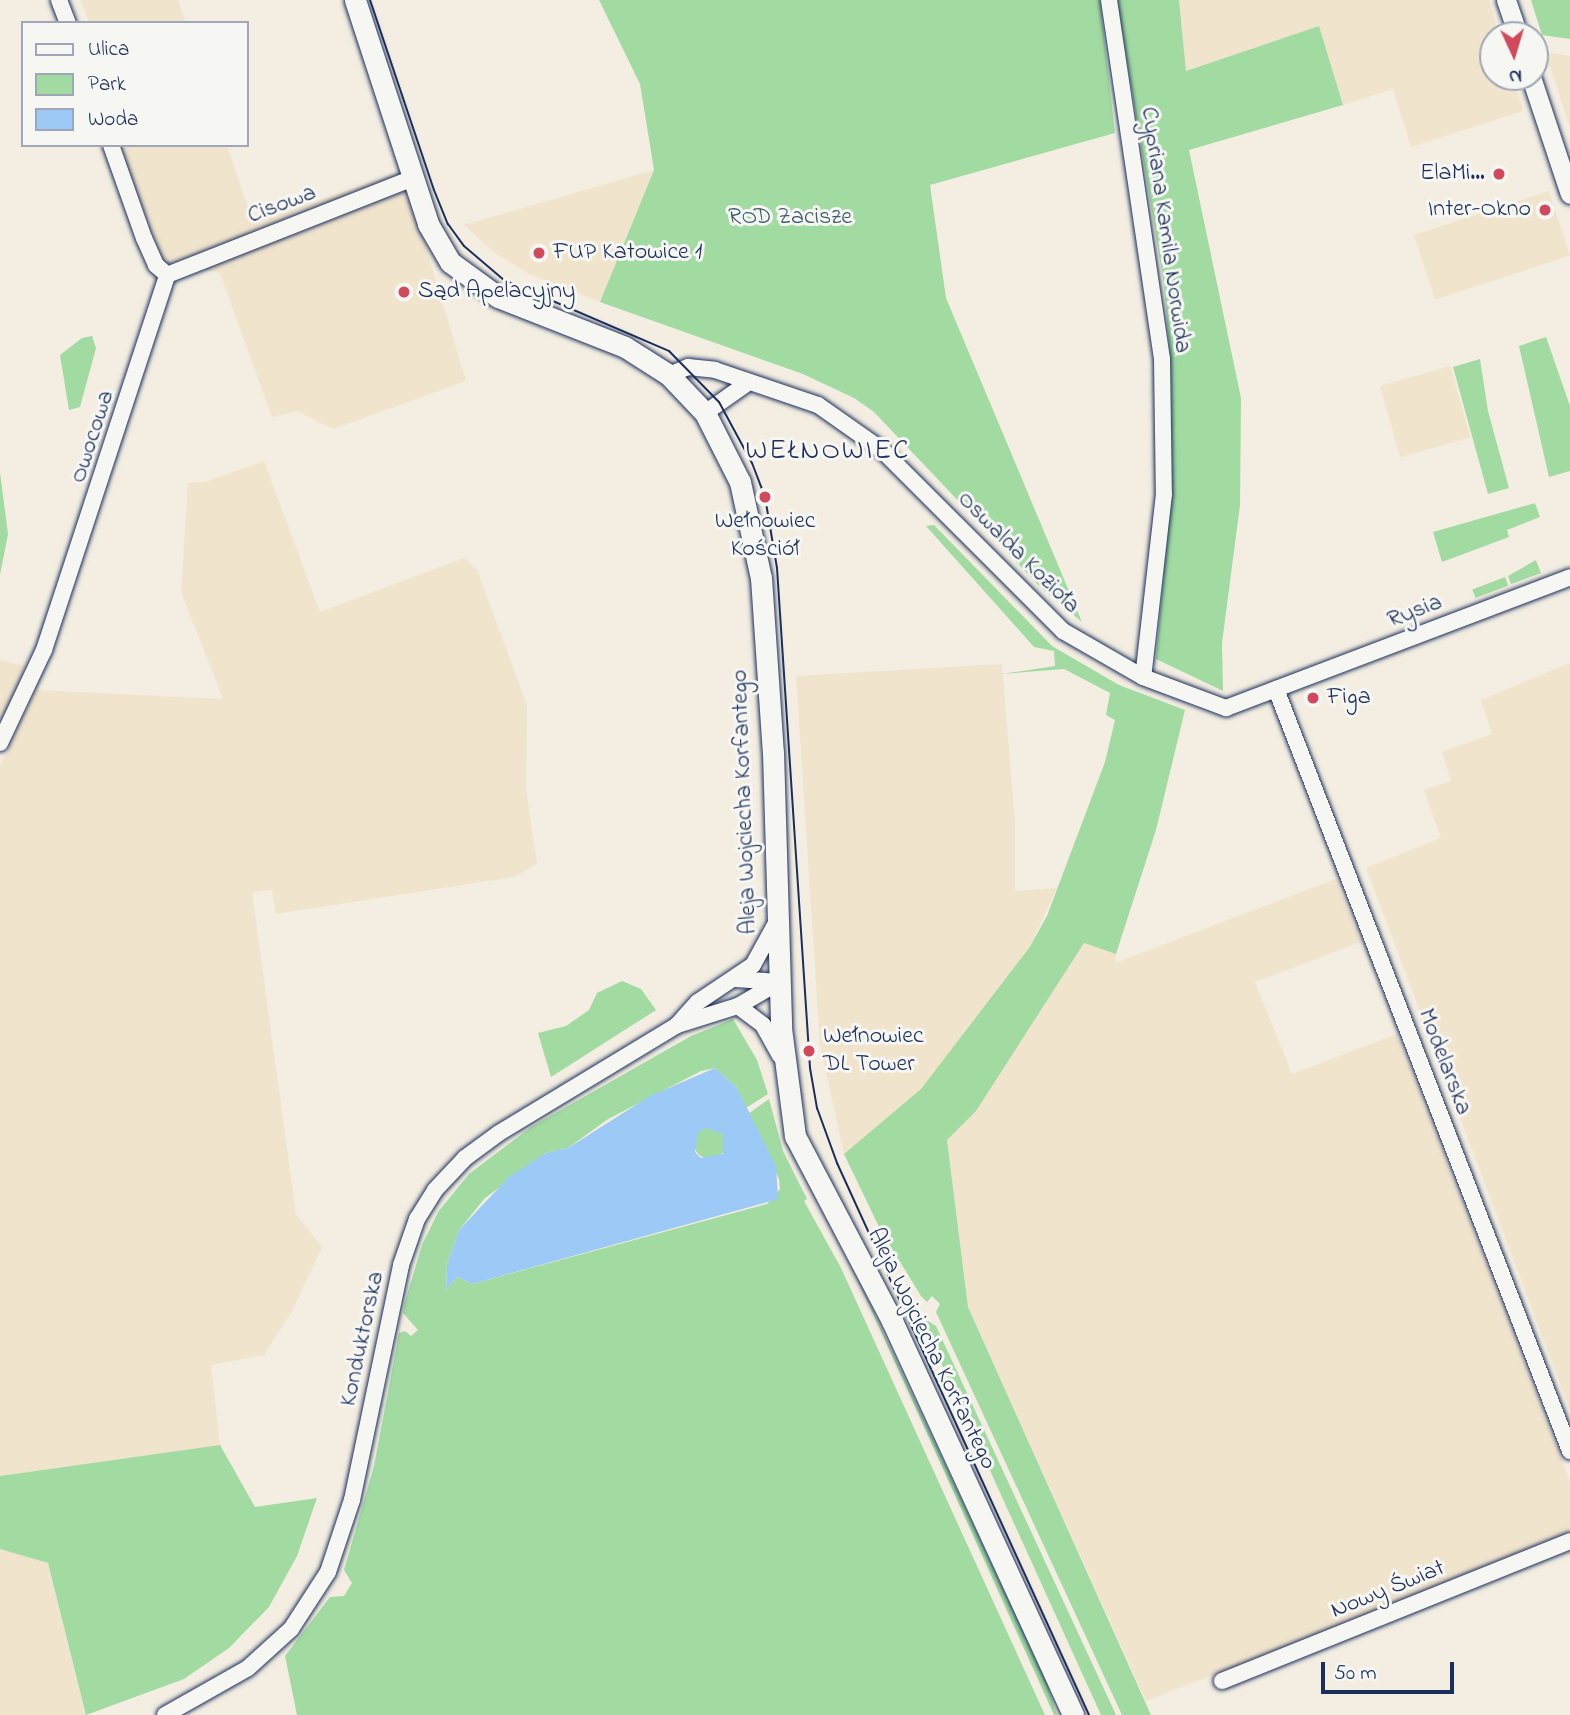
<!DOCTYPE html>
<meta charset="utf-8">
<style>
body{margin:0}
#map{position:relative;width:1570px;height:1715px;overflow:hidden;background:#f3eee1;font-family:"Indie Flower",sans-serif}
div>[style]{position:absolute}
.built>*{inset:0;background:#f0e4cd;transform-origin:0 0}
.green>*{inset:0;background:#a1dba1;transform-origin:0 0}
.round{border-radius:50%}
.water>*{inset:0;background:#9cc9f6}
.roads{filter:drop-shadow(0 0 2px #1b2f5e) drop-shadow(0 0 2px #1b2f5e)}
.minor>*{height:16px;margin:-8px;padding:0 8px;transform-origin:8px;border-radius:8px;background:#f6f6f2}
.tertiary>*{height:19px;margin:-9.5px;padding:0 9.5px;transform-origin:9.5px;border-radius:9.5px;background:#f6f6f2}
.secondary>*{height:21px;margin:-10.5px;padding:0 10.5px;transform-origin:10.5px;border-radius:10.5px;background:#f6f6f2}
.tram>*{height:2px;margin:-1px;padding:0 1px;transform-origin:1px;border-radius:1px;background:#1b2f5e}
.dots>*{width:19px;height:19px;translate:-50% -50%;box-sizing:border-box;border:4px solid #f6f6f2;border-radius:50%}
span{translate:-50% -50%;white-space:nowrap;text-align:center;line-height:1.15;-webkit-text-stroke:6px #f6f6f2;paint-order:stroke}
.poi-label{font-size:24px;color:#1b2f5e}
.right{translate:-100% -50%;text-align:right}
.left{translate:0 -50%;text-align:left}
.street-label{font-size:24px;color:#1b2f5e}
.park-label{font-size:24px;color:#3c5a6f}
.quarter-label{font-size:28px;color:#1b2f5e;letter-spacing:2px}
.legend{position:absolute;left:21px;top:21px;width:228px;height:126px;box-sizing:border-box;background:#f6f6f2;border:2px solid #9ea6b7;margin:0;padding:9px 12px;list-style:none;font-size:21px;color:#1b2f5e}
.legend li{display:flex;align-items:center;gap:14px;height:35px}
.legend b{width:35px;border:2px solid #9ea6b7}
.north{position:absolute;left:1479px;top:21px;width:70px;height:70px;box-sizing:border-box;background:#f6f6f2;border:2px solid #9ea6b7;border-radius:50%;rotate:176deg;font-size:19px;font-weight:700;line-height:28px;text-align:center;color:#1b2f5e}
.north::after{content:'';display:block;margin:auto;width:24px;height:32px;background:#d1495b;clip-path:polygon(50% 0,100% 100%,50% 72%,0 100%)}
.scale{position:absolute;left:1321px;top:1662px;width:133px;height:32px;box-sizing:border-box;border:4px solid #1b2f5e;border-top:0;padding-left:9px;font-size:21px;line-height:24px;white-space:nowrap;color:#1b2f5e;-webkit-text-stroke:5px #f6f6f2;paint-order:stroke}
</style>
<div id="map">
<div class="built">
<div style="clip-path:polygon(81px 0,178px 0,186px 23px,89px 23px)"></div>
<div style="clip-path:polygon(1179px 0,1489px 0,1499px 35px,1493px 35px,1493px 77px,1513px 77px,1523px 111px,1411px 147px,1393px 89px,1343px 105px,1319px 26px,1186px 71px)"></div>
<div style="clip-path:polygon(1545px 52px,1570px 56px,1570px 128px)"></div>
<div style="clip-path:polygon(119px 145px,227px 145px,253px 223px,403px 171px,466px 381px,333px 429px,297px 411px,272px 417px,220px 273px,163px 262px)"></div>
<div style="clip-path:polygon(654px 170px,600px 302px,527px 273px,495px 253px,464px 225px)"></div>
<div style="left:1549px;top:191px;width:68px;height:142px;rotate:72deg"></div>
<div style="left:1450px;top:366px;width:74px;height:73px;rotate:74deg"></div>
<div style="clip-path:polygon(264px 461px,320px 612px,464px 558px,477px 570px,527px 705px,526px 788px,537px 864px,514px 877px,276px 914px,272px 890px,252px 892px,296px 1214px,322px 1247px,292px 1311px,264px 1355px,211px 1365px,220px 1445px,0 1476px,0 766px,36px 690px,223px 699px,181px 592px,188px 483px,205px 482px)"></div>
<div style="clip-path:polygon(0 660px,25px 666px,0 730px)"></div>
<div style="clip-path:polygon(1570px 663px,1570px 1410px,1366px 868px,1441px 838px,1424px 790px,1451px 781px,1442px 752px,1492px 734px,1481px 700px)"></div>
<div style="clip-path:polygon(1002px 664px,1015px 821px,1015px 891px,1057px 888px,1029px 948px,921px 1089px,844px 1154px,820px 1045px,796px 676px)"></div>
<div style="clip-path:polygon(1336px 879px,1361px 942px,1255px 982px,1292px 1074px,1397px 1034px,1570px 1482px,1570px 1535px,1146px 1701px,968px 1307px,947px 1139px,976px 1111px,1084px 942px,1116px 954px,1115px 963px)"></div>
<div style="clip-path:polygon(0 1549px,48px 1562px,86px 1715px,0 1715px)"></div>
</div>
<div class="green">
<div style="clip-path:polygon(599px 0,1100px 0,1115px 133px,930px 185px,946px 298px,1082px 622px,1041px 588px,874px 412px,854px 398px,803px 374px,600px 302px,654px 170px,640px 84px)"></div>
<div style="clip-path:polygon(1117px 0,1179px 0,1186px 71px,1319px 26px,1343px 105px,1189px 150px,1241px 398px,1240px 505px,1222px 643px,1223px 691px,1156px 659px,1171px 495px,1170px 357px,1164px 285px)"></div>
<div style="clip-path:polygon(1531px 0,1570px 0,1570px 39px,1542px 35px)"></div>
<div style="clip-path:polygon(92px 336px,96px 348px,80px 407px,69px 410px,60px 355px,82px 338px)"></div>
<div style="clip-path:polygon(1546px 337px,1570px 406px,1570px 471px,1549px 477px,1519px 346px)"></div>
<div style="clip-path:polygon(1480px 359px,1488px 411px,1509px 488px,1488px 494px,1453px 367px)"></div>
<div style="clip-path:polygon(0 472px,8px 534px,0 575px)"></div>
<div style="clip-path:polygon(1535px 503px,1540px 517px,1507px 530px,1509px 537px,1442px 562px,1433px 532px)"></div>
<div style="clip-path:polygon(934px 525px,1052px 646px,1119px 685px,1185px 710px,1156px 830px,1116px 954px,1084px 943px,976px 1111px,947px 1140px,968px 1307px,1151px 1715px,1122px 1715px,936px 1312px,940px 1304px,932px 1296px,927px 1302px,921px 1296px,880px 1229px,844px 1154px,921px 1089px,1029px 948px,1047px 916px,1105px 762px,1115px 720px,1106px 715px,1110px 693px,1064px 669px,1002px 674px,1055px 666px,1054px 651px,1034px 647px,926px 526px)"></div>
<div style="clip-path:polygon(1536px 560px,1541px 573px,1511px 584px,1508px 576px)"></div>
<div style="left:1505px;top:577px;width:9px;height:35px;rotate:69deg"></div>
<div style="clip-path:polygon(622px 981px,641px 989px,656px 1010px,551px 1077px,538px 1033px,566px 1026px,589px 1010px,597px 993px)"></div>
<div style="clip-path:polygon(733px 1019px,757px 1060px,768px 1094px,746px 1108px,737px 1088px,715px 1068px,701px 1071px,608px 1119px,568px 1148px,546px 1153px,485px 1198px,459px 1230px,447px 1265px,446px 1290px,457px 1277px,472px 1284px,767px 1204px,780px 1189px,779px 1179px,748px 1114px,769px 1099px,783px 1151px,807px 1199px,804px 1201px,841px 1268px,1045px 1715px,297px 1715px,285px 1656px,330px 1597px,344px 1596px,352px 1583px,344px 1570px,374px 1466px,399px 1333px,405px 1331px,411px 1336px,418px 1330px,403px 1313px,405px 1302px,422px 1245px,438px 1212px,469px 1174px,531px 1127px,691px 1036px)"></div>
<div class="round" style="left:694px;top:1127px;width:32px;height:32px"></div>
<div style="clip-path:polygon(843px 1247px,1046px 1680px,1057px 1715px,1054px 1715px)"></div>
<div style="clip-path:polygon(928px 1321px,936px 1326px,1116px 1715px,1101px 1715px,923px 1323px)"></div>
<div style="clip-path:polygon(220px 1445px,255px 1507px,317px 1498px,297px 1556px,269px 1607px,229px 1648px,184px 1679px,86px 1715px,48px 1563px,0 1549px,0 1476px)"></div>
</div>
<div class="water">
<div style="clip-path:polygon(evenodd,715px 1068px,737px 1088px,776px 1166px,778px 1199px,472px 1284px,457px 1277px,446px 1290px,447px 1265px,459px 1230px,509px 1177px,546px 1153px,568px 1148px,650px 1096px,715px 1068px,705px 1128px,723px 1134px,723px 1154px,701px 1158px,695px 1152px,698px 1133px,705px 1128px)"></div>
</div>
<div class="roads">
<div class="minor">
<div style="left:59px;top:0;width:25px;rotate:69deg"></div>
<div style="left:1109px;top:0;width:363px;rotate:81.6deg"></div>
<div style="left:1162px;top:359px;width:135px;rotate:89.2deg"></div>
<div style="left:1164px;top:494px;width:184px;rotate:96.5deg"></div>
<div style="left:111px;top:145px;width:99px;rotate:70.5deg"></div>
<div style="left:144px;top:238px;width:30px;rotate:66deg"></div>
<div style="left:156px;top:265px;width:15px;rotate:42deg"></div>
<div style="left:167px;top:275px;width:264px;rotate:-21.5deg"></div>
<div style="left:669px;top:375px;width:21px;rotate:-23deg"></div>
<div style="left:688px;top:367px;width:27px;rotate:6deg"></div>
<div style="left:715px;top:370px;width:109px;rotate:18.8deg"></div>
<div style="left:818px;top:405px;width:78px;rotate:35.1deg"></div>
<div style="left:882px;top:450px;width:256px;rotate:45deg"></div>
<div style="left:1063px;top:631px;width:92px;rotate:29.9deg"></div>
<div style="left:1143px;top:677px;width:89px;rotate:20.5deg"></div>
<div style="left:1226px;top:708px;width:368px;rotate:-20.8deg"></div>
<div style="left:705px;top:413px;width:54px;rotate:-35.2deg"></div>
<div style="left:1276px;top:689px;width:817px;rotate:68.9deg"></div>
<div style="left:0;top:743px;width:103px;rotate:-64.7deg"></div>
<div style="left:44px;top:650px;width:395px;rotate:-71.8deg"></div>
<div style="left:736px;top:979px;width:43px;rotate:4deg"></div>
<div style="left:738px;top:1006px;width:31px;rotate:37deg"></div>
<div style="left:763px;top:1025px;width:35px;rotate:61deg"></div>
<div style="left:677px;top:1025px;width:64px;rotate:-17.3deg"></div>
<div style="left:738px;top:1006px;width:48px;rotate:-30.3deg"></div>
<div style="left:1222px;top:1681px;width:375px;rotate:-21.9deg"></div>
<div style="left:165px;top:1715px;width:95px;rotate:-29.5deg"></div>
<div style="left:248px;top:1668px;width:58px;rotate:-42.2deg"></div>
<div style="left:291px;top:1629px;width:68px;rotate:-57deg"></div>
<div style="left:328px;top:1572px;width:76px;rotate:-71.6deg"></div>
<div style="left:352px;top:1500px;width:240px;rotate:-78.2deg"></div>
<div style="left:401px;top:1265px;width:49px;rotate:-70.8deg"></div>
<div style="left:417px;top:1219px;width:34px;rotate:-58deg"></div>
<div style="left:435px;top:1190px;width:44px;rotate:-46.8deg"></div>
<div style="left:465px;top:1158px;width:42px;rotate:-36.3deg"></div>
<div style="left:499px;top:1133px;width:208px;rotate:-31.2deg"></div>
<div style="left:677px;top:1025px;width:31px;rotate:-48deg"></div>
<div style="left:698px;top:1002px;width:66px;rotate:-33.9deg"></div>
<div style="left:753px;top:965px;width:46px;rotate:-61.2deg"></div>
</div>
<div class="tertiary">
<div style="left:1506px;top:0;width:37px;rotate:71deg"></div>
<div style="left:1531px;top:77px;width:123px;rotate:71.6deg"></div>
</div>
<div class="secondary">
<div style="left:355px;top:0;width:236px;rotate:71.9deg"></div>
<div style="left:428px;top:224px;width:44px;rotate:59.9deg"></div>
<div style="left:450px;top:262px;width:59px;rotate:36.1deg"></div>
<div style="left:498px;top:297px;width:136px;rotate:21.5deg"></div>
<div style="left:625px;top:347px;width:52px;rotate:32.5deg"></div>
<div style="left:669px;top:375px;width:52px;rotate:46.5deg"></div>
<div style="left:705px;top:413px;width:77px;rotate:63.1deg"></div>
<div style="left:740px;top:482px;width:98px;rotate:77.7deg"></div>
<div style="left:761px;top:578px;width:174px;rotate:86.1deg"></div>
<div style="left:773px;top:752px;width:276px;rotate:88.3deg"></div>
<div style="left:781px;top:1028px;width:109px;rotate:82.6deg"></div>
<div style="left:795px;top:1136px;width:209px;rotate:62.3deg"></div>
<div style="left:892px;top:1321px;width:434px;rotate:65.3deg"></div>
</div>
</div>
<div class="tram">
<div style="left:370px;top:0;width:200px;rotate:71.4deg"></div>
<div style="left:434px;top:190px;width:37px;rotate:68deg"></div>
<div style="left:448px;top:224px;width:27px;rotate:54deg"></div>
<div style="left:464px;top:246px;width:52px;rotate:40.4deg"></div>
<div style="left:504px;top:280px;width:180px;rotate:23.3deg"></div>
<div style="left:669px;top:351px;width:71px;rotate:45.6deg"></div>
<div style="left:719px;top:402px;width:69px;rotate:61.6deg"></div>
<div style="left:752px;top:463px;width:36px;rotate:69deg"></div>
<div style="left:765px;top:497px;width:72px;rotate:80.4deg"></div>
<div style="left:777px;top:568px;width:501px;rotate:86.22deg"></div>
<div style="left:810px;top:1068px;width:41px;rotate:80.1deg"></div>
<div style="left:817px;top:1108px;width:59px;rotate:70deg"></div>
<div style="left:837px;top:1163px;width:607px;rotate:65.46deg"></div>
</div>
<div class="dots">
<div style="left:1499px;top:174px;background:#d1495b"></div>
<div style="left:1545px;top:210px;background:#d1495b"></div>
<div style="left:539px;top:253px;background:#d1495b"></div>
<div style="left:404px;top:292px;background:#d1495b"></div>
<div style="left:765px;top:497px;background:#d1495b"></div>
<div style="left:1313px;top:698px;background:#d1495b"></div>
<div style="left:809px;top:1051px;background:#d1495b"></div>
</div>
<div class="poi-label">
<span class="right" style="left:1485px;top:174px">ElaMi…</span>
<span class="right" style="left:1531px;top:210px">Inter-Okno</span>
<span class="left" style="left:553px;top:253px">FUP Katowice 1</span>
<span class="left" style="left:418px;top:292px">Sąd Apelacyjny</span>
<span style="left:765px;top:536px">Wełnowiec<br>Kościół</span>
<span class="left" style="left:1327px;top:698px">Figa</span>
<span class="left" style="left:823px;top:1051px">Wełnowiec<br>DL Tower</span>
</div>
<div class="street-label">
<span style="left:282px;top:205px;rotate:-21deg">Cisowa</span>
<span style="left:1165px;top:230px;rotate:82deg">Cypriana Kamila Norwida</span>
<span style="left:93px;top:437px;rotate:-72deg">Owocowa</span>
<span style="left:1018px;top:553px;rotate:45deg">Oswalda Kozioła</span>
<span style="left:1415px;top:612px;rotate:-21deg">Rysia</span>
<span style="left:745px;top:802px;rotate:-92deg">Aleja Wojciecha Korfantego</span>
<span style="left:1444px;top:1062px;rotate:69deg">Modelarska</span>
<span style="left:363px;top:1339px;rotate:-78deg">Konduktorska</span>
<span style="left:931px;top:1349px;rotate:64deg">Aleja Wojciecha Korfantego</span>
<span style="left:1388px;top:1590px;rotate:-22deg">Nowy Świat</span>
</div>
<div class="park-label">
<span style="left:790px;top:218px">ROD Zacisze</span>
</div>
<div class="quarter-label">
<span style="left:828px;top:452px">WEŁNOWIEC</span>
</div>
<ul class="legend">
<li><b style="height:9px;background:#f6f6f2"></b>Ulica</li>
<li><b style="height:19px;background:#a1dba1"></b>Park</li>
<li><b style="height:19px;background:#9cc9f6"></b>Woda</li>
</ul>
<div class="north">N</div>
<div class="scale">50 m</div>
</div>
